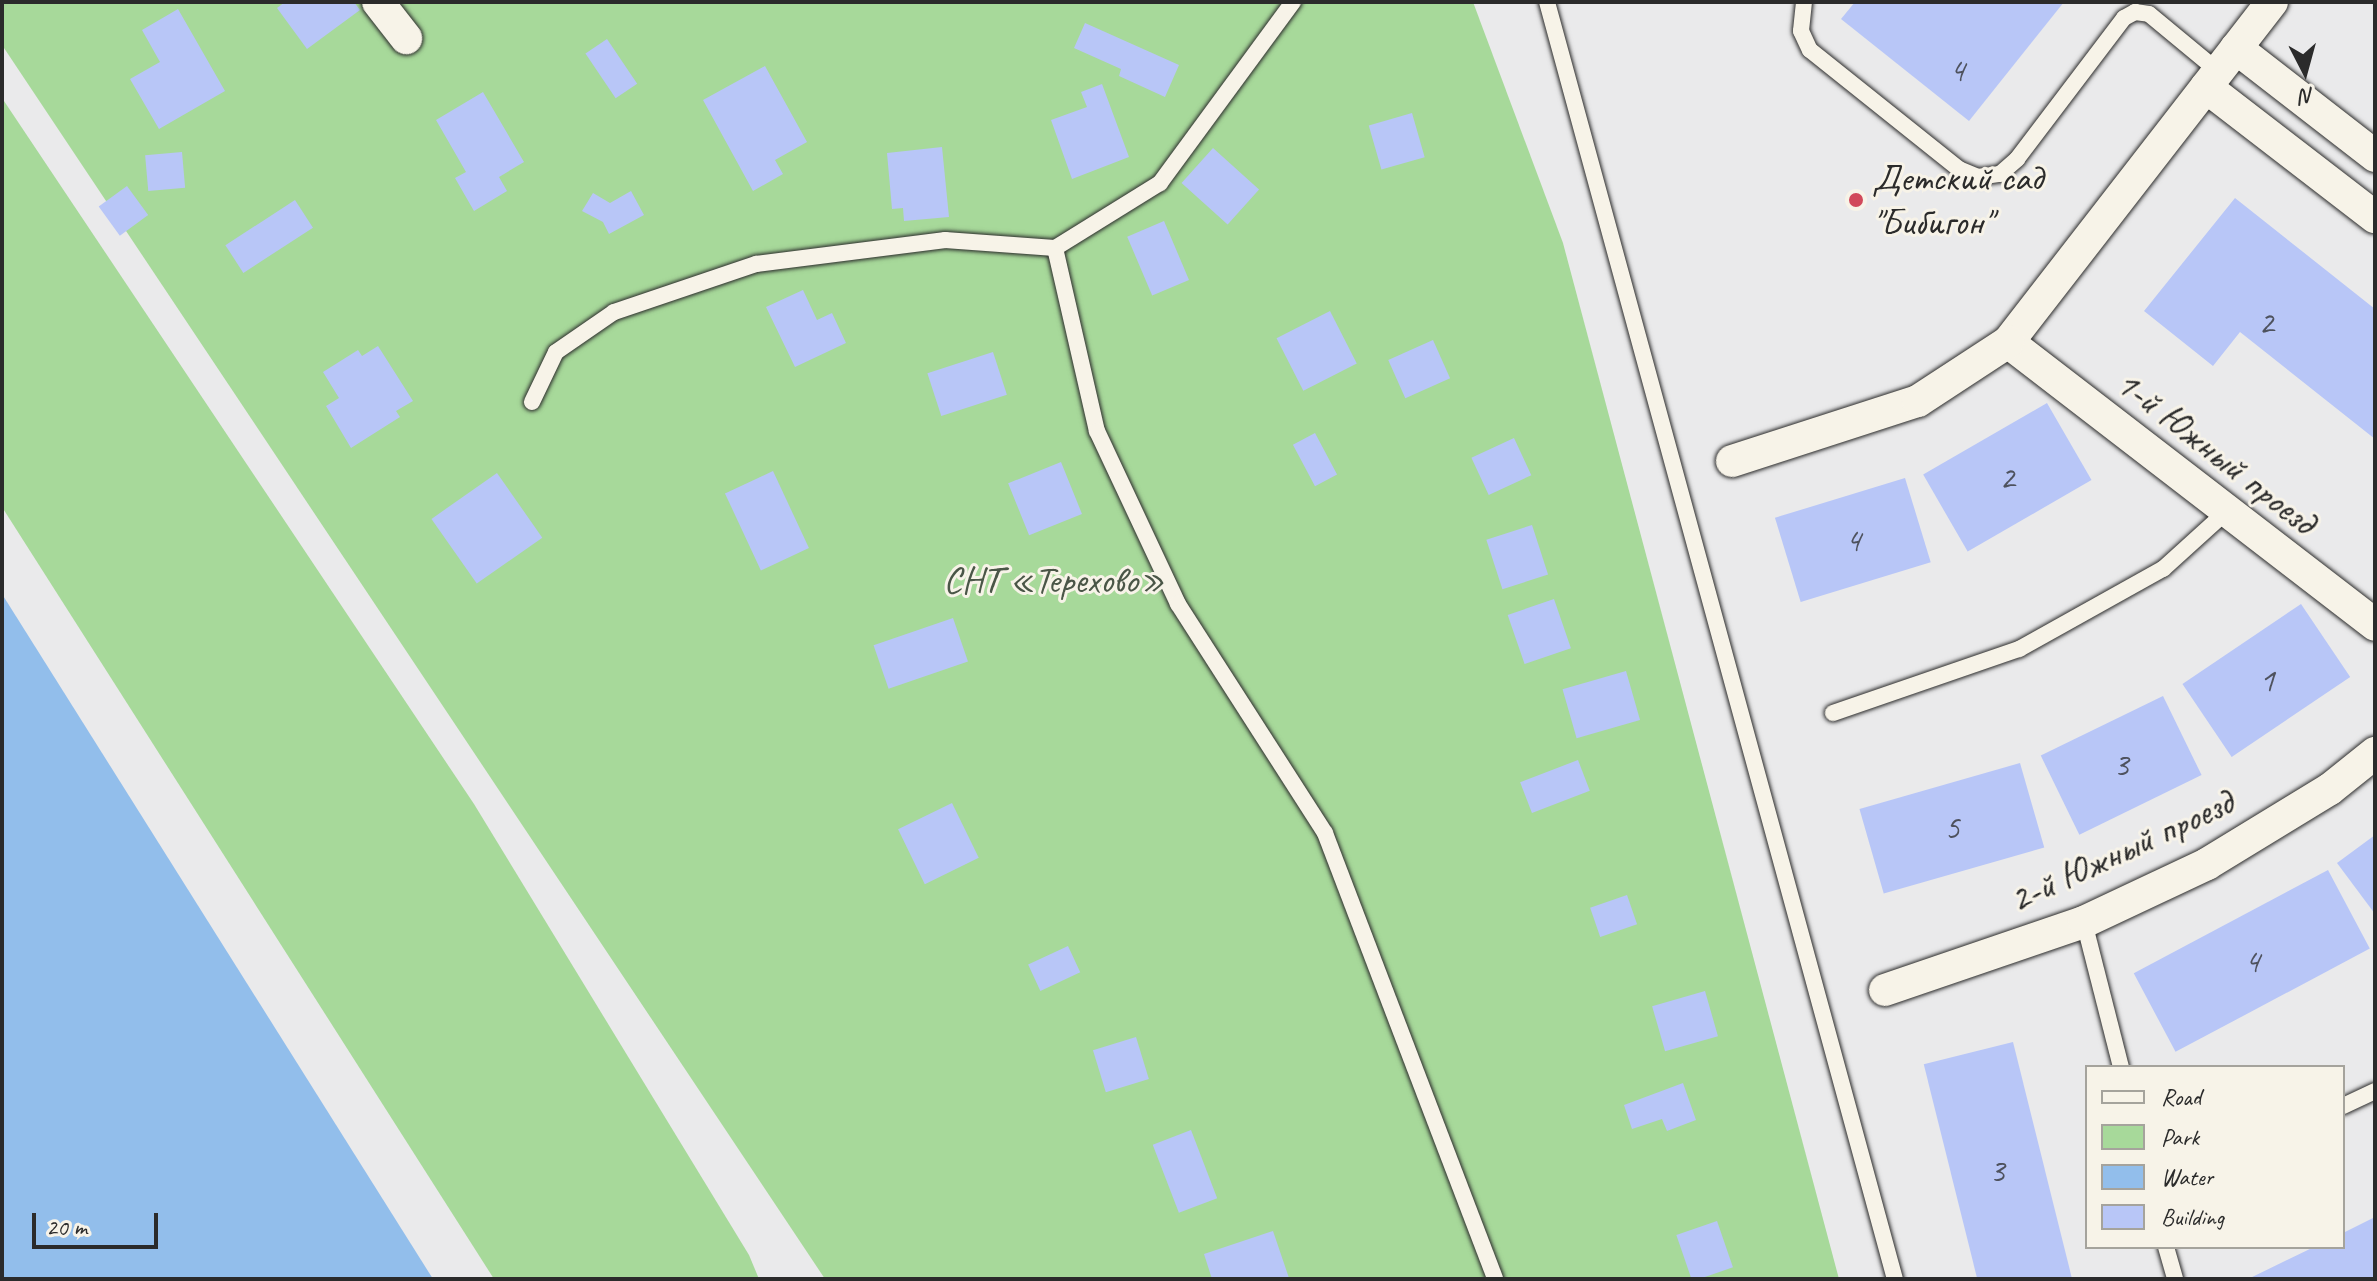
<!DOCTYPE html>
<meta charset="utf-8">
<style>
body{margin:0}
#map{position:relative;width:2377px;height:1281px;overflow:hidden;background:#eaeaeb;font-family:Caveat,sans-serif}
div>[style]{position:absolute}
.green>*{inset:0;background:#a7d99a}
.water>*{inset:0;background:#92beeb}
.building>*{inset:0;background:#b8c6f7;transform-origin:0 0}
.roads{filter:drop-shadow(0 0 2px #2b2b2b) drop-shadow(0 0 2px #2b2b2b)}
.lane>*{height:16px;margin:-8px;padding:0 8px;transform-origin:8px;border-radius:8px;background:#f7f3e8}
.street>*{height:32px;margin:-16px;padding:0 16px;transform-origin:16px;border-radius:16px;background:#f7f3e8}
.dots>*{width:22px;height:22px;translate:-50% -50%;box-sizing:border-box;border:4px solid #f7f3e8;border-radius:50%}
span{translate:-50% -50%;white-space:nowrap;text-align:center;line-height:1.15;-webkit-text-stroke:6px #f7f3e8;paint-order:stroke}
.number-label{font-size:34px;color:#4e525e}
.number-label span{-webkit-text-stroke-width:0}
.poi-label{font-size:38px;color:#2b2b2b}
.left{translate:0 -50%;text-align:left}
.street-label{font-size:38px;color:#2b2b2b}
.park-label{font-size:38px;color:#4a5647}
.frame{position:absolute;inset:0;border:4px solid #2b2b2b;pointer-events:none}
.legend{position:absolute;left:2085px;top:1065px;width:260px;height:184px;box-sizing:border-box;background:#f7f3e8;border:2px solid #a5a39c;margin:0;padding:10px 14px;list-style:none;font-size:24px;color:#2b2b2b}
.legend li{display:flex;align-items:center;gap:16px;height:40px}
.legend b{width:40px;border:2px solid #a5a39c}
.north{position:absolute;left:2265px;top:32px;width:80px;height:80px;-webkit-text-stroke:6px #f7f3e8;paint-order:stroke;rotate:174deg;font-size:22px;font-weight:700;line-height:32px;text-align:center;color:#2b2b2b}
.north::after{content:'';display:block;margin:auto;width:28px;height:36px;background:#2b2b2b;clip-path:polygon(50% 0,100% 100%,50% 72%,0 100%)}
.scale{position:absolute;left:32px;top:1213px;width:126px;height:36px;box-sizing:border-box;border:4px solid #2b2b2b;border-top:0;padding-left:10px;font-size:24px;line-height:28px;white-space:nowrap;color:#2b2b2b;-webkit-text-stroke:6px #f7f3e8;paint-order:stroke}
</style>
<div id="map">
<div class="green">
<div style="clip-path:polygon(2px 2px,1473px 2px,1563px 243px,1839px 1279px,825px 1279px,2px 45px)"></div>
<div style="clip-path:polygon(2px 98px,474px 804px,749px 1255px,759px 1279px,494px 1279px,2px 507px)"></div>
</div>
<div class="water">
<div style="clip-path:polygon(2px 594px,433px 1279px,2px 1279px)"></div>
</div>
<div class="building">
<div style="clip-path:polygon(285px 2px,354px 2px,360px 10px,307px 49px,277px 8px)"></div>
<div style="clip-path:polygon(1855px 2px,2064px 2px,1969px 121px,1841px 19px)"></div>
<div style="clip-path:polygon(178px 9px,225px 91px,159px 129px,130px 79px,160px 62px,142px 30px)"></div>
<div style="clip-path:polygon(1085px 23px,1179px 65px,1165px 97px,1119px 76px,1121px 69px,1074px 48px)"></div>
<div style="left:607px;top:39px;width:54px;height:26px;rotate:56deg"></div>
<div style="clip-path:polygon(765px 66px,807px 142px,775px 160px,783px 174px,753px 191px,703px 100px)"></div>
<div style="clip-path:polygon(1102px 84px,1129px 157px,1072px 179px,1051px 120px,1087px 107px,1081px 92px)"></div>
<div style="clip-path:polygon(483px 92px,524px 162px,499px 177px,507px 191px,474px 211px,455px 178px,466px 172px,436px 120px)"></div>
<div style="left:1412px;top:113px;width:46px;height:45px;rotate:74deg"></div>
<div style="clip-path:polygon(942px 147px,949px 217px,904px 221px,903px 208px,892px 209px,887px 153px)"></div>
<div style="left:1213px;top:148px;width:62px;height:47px;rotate:42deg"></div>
<div style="left:182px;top:152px;width:36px;height:37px;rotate:85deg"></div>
<div style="left:127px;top:186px;width:36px;height:35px;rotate:54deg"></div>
<div style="clip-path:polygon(631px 191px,644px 215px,609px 234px,603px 222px,582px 211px,593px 193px,610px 203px)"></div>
<div style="clip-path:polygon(2235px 198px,2375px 309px,2375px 439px,2240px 332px,2213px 366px,2144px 311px)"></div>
<div style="left:295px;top:200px;width:33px;height:83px;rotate:57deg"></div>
<div style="left:1164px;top:221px;width:64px;height:40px;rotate:67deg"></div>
<div style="clip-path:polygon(803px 290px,817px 320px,832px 313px,846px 343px,795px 367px,766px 307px)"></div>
<div style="left:1330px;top:311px;width:59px;height:60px;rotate:63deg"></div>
<div style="left:1433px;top:340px;width:42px;height:49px;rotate:66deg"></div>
<div style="clip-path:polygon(378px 346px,413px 401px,396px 411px,400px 417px,351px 448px,326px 406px,339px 398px,323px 372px,358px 350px,362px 356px)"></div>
<div style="left:993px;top:352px;width:45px;height:69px;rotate:72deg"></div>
<div style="left:2047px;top:403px;width:89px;height:143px;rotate:60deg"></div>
<div style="left:1315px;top:433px;width:47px;height:25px;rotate:62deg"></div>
<div style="left:1514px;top:438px;width:41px;height:47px;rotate:65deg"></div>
<div style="left:1061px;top:462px;width:56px;height:57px;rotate:68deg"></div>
<div style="left:773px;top:471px;width:85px;height:53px;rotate:65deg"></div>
<div style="left:497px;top:473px;width:79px;height:80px;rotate:55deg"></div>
<div style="left:1905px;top:478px;width:88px;height:136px;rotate:73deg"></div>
<div style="left:1532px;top:525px;width:52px;height:48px;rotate:72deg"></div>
<div style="left:1554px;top:599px;width:52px;height:49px;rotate:71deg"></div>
<div style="left:2301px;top:604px;width:88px;height:143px;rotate:56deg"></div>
<div style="left:953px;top:618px;width:46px;height:84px;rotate:71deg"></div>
<div style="left:1626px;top:671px;width:51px;height:66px;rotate:74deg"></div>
<div style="left:2163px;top:696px;width:88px;height:136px;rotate:64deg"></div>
<div style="left:1578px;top:760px;width:33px;height:62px;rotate:69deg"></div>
<div style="left:2020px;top:763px;width:88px;height:167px;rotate:74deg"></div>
<div style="left:952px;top:803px;width:61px;height:60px;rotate:64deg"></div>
<div style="clip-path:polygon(2375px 835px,2375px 914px,2337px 863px)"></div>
<div style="left:2328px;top:870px;width:89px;height:220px;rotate:62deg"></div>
<div style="left:1627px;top:895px;width:31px;height:39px;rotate:71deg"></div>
<div style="left:1068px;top:946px;width:29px;height:44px;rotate:65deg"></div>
<div style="left:1705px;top:991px;width:47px;height:55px;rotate:74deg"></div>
<div style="left:1136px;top:1037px;width:44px;height:45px;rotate:73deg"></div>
<div style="left:2013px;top:1042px;width:244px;height:92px;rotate:76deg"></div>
<div style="clip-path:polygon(1683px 1083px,1696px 1120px,1667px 1131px,1662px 1119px,1632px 1129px,1624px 1105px)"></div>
<div style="left:1191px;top:1130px;width:73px;height:41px;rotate:69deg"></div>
<div style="clip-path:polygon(2375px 1217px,2375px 1279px,2248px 1279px,2314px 1247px,2343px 1247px,2343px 1233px)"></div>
<div style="left:1717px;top:1221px;width:49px;height:43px;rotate:71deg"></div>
<div style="clip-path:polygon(1273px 1231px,1289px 1278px,1212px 1279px,1204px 1254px)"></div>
</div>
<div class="roads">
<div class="lane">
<div style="left:1293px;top:2px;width:225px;rotate:126.3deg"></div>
<div style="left:1160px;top:183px;width:123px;rotate:148.2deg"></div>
<div style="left:1055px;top:248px;width:188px;rotate:77.1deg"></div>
<div style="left:1097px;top:431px;width:191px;rotate:64.9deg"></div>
<div style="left:1178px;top:604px;width:272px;rotate:57.3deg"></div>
<div style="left:1325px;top:833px;width:477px;rotate:69.1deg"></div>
<div style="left:1547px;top:2px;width:1324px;rotate:74.76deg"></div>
<div style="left:1804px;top:2px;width:29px;rotate:96deg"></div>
<div style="left:1801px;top:31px;width:21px;rotate:65deg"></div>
<div style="left:1810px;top:50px;width:191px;rotate:38.6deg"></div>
<div style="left:1959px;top:169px;width:21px;rotate:23deg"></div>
<div style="left:1978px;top:177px;width:22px;rotate:-8deg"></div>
<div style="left:2000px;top:174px;width:23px;rotate:-41deg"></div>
<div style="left:2017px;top:159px;width:177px;rotate:-52.8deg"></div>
<div style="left:2124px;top:18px;width:13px;rotate:-29deg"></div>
<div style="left:2135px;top:12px;width:14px;rotate:8deg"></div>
<div style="left:2149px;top:14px;width:89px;rotate:39.6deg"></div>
<div style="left:532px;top:402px;width:55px;rotate:-64.4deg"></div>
<div style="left:556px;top:352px;width:70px;rotate:-34.6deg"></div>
<div style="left:614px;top:312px;width:150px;rotate:-18.7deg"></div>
<div style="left:756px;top:264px;width:191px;rotate:-7.2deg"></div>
<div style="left:945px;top:240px;width:110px;rotate:4.2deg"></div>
<div style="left:1833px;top:713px;width:197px;rotate:-19deg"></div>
<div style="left:2019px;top:649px;width:165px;rotate:-29.1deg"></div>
<div style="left:2163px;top:569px;width:86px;rotate:-42.2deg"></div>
<div style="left:2084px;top:922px;width:150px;rotate:75.7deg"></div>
<div style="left:2343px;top:1106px;width:35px;rotate:-25deg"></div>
<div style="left:2166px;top:1247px;width:33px;rotate:74deg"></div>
</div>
<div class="street">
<div style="left:378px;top:2px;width:46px;rotate:52.1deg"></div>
<div style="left:2272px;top:2px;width:430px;rotate:127.8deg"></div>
<div style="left:2008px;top:342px;width:463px;rotate:37.6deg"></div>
<div style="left:2236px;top:48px;width:176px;rotate:37.8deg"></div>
<div style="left:2206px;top:87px;width:213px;rotate:37.6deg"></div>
<div style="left:1732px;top:461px;width:195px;rotate:-17.9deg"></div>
<div style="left:1918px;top:401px;width:108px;rotate:-33.2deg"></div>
<div style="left:1885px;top:990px;width:210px;rotate:-18.9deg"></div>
<div style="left:2084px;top:922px;width:136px;rotate:-25.2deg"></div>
<div style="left:2207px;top:864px;width:144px;rotate:-31.4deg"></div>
<div style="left:2330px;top:789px;width:58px;rotate:-38.7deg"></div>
</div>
</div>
<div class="dots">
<div style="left:1856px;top:200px;background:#d1495b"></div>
</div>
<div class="number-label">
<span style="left:1957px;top:70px">4</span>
<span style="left:2266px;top:322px">2</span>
<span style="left:2007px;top:477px">2</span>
<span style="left:1853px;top:540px">4</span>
<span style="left:2267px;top:680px">1</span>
<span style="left:2121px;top:765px">3</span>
<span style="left:1952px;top:828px">5</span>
<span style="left:2252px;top:961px">4</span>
<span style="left:1997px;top:1171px">3</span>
</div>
<div class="poi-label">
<span class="left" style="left:1872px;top:200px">Детский сад<br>"Бибигон"</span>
</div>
<div class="street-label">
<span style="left:2216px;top:452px;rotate:38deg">1-й Южный проезд</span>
<span style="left:2121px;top:851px;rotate:-25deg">2-й Южный проезд</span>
</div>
<div class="park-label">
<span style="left:1054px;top:580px">СНТ «Терехово»</span>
</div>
<div class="frame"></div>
<ul class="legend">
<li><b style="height:10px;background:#f7f3e8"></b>Road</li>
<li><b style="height:22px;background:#a7d99a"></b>Park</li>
<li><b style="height:22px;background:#92beeb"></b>Water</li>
<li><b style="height:22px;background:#b8c6f7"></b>Building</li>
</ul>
<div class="north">N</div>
<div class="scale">20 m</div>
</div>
